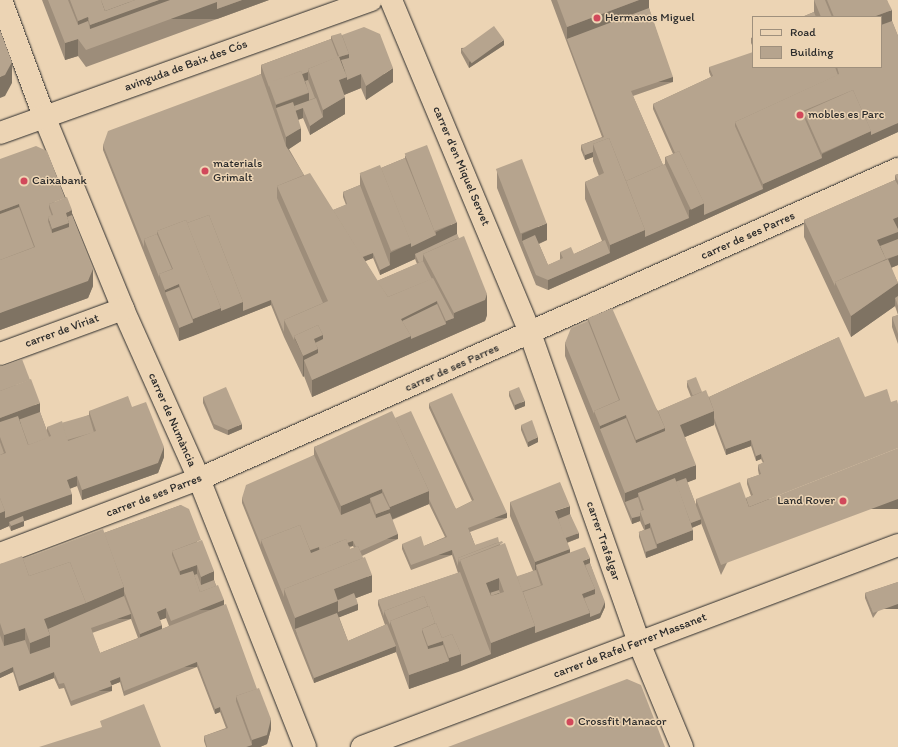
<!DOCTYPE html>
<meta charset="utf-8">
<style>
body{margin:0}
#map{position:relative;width:898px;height:747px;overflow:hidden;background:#ecd4b4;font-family:Itim,sans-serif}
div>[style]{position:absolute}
.roads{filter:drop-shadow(0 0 1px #2b2b2b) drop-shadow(0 0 1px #2b2b2b)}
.minor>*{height:22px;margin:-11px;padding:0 11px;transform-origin:11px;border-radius:11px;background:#ecd4b4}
.wall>*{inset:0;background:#9d8d7a}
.shaded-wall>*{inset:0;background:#7f7363;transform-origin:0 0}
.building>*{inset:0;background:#b6a48e;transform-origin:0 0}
.dots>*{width:11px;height:11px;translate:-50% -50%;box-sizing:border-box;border:2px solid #ecd4b4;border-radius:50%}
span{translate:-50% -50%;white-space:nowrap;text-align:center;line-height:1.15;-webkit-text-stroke:3px #ecd4b4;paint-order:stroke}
.poi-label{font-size:12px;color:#2b2b2b}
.left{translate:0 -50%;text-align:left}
.right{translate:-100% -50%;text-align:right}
.street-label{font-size:12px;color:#2b2b2b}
.legend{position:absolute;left:752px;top:16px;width:130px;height:52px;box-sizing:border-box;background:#ecd4b4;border:1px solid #9f907d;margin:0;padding:5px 7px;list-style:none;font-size:12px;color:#2b2b2b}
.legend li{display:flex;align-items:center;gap:8px;height:20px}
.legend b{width:20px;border:1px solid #9f907d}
</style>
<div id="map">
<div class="roads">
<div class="minor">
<div style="left:1px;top:0;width:124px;rotate:69.7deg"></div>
<div style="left:44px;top:116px;width:209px;rotate:67.7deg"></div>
<div style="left:123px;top:309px;width:186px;rotate:65.9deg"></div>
<div style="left:199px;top:479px;width:288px;rotate:68.4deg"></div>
<div style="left:391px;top:0;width:361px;rotate:67.3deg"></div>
<div style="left:530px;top:333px;width:329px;rotate:70.6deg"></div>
<div style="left:639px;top:643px;width:113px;rotate:67.5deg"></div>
<div style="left:0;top:133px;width:394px;rotate:-19.7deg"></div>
<div style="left:0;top:354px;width:131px;rotate:-20.1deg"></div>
<div style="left:0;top:554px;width:213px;rotate:-20.7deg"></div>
<div style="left:199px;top:479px;width:765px;rotate:-23.92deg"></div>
<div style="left:362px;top:747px;width:573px;rotate:-20.65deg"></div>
</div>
</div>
<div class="wall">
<div style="clip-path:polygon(42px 0,269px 0,86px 67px,78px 56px,65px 60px)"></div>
<div style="clip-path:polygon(551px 0,649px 0,649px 8px,673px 82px,633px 96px,663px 165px,665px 164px,665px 157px,673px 154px,653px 109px,653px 104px,711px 77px,709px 72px,709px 67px,881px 67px,881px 17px,802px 17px,814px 12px,814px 0,887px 0,892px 21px,898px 36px,898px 132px,689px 227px,548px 290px,536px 285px,497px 188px,497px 171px,547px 240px,539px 244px,548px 265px,560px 260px,560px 252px,574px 254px,602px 241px,585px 199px,585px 182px,599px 176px,593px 161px,593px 157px,585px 160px,581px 150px,581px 145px,602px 137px)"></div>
<div style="clip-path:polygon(evenodd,342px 35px,393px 82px,366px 100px,361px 88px,344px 95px,345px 114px,310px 135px,303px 118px,298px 120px,301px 141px,289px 149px,304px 175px,333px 210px,346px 205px,343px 197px,343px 192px,360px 185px,360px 173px,381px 168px,405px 158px,405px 155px,457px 234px,487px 315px,485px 321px,312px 397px,304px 376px,303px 377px,284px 337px,271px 305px,179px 341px,103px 150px,103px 145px,261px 74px,261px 65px,331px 39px,331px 36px,342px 35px,373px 258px,380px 275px,415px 259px,417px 264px,377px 281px,365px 261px,373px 258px)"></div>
<div style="clip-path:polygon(753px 37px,753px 47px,751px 43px,751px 38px)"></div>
<div style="clip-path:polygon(504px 45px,469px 68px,461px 53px,461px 48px)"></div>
<div style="clip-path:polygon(0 159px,72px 215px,93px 286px,88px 298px,0 330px)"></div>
<div style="clip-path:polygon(898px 174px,898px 265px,891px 268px,898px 283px,898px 344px,892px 327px,892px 317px,898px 315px,895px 306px,851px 337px,804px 237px,804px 220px,895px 180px,895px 175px)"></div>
<div style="clip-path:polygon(evenodd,588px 318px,658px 411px,691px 397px,687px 387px,687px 382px,702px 392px,709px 397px,839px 337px,721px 575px,701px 523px,701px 524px,692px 528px,693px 540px,646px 558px,639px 537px,639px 532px,644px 530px,640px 521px,632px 524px,565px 356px,565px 343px,588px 321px,588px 318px,714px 423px,726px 455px,751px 446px,756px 461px,761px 459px,763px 463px,758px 465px,758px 470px,759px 475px,747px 479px,747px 484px,751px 496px,746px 498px,696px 499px,696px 505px,687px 482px,696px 479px,685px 437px,714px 425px,714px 423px)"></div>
<div style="clip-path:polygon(0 367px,40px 412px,47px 431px,47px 427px,63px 425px,89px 415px,89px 411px,132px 407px,164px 457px,158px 473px,82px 500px,77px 486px,70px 488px,72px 504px,24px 521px,24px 526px,11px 531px,9px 526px,0 530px)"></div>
<div style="clip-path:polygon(509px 391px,525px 406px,515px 410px,509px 396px)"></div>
<div style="clip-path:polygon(203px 397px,242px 429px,228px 435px,214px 429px,203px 403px)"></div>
<div style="clip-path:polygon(evenodd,429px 403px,507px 518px,470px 532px,475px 545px,499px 542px,517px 577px,533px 571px,510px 516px,510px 502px,570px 514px,579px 538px,567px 543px,570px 553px,590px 563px,605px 607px,600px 618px,491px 659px,409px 689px,396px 652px,314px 683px,242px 503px,242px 498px,314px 455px,314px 447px,395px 418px,456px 509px,472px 501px,429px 408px,429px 403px,429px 504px,445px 537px,424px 546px,402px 544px,402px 549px,411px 570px,452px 555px,458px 573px,378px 600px,378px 605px,385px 625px,348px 641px,339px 617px,358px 610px,356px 598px,372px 592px,362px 556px,398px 539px,392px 520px,429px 504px,429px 403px,353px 546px,354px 548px,350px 549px,349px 548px,353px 546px)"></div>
<div style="clip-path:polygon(521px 425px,538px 442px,528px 447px,521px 430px)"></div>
<div style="clip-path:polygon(evenodd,181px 505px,214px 580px,271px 729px,267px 744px,260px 747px,206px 747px,204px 741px,204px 736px,226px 728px,220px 712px,215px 714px,197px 667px,124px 696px,120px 682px,112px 685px,112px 691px,71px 706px,64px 688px,59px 689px,54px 678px,19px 691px,13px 672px,0 678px,0 564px,23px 559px,104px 533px,181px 505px,166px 618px,169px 626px,162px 629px,160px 620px,166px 618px,181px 505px,131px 619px,138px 638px,100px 653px,92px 633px,131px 619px)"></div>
<div style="clip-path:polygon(898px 582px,873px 618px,865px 598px,865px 593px)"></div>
</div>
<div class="shaded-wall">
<div style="clip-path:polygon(159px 0,211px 0,90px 46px,90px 25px)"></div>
<div style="clip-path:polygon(242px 0,269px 0,217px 19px,217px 9px)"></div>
<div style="clip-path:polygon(639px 0,649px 0,649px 13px,567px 39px,567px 27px)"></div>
<div style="left:217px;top:2px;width:17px;height:140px;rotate:90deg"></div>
<div style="clip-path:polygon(892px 10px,892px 31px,881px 35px,881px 17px,873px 17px)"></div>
<div style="clip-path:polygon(88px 17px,88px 38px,78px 39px,78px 21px)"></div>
<div style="clip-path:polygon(78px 39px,78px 56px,65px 60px,65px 43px)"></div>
<div style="clip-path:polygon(504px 40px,504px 45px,469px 68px,469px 62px)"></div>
<div style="clip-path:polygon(349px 54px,349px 71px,344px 72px,339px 57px)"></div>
<div style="clip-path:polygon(12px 62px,12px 83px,5px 96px,0 98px,0 77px)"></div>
<div style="clip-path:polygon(393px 68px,393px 82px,366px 100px,366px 86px)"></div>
<div style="clip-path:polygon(308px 72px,308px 85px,270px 86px)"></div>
<div style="clip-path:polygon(361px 74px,361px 88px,339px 97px,339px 80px,347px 77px)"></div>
<div style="left:673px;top:77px;width:5px;height:44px;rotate:90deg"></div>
<div style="clip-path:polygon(309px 93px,309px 105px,303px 108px,303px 118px,294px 121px,276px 108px,276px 105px)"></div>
<div style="clip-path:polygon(345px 97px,345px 114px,310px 135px,310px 126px,323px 117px,323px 110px)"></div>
<div style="clip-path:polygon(898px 123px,898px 132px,689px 227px,548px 290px,548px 280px,610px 253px,610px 245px,645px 230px,689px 218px,689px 210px,704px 203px,763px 189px,763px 184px,822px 158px,822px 154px,871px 131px)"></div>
<div style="clip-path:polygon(301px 128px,301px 141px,286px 151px,286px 137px)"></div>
<div style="clip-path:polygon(593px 152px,593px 157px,585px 160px,585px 155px)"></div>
<div style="clip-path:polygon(19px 204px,19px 220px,0 228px,0 211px)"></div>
<div style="clip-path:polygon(72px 210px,72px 232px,52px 250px,52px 229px,49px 221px)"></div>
<div style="clip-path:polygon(898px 217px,898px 249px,881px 256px,877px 240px,893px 219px)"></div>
<div style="clip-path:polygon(457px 222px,457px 239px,415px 254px,415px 259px,380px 275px,380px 270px,390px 265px,390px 253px,411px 243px,436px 235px,436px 232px)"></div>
<div style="clip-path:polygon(547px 223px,547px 240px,526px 249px,522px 241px,522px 234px)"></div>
<div style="clip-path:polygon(373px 253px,373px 258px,356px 265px,356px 260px)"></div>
<div style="clip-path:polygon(898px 255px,898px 265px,888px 269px,883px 261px)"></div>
<div style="clip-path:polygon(93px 269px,93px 286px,88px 298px,0 330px,0 313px)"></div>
<div style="clip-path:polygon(898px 283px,898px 304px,895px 298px,895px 306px,851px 337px,851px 316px)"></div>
<div style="clip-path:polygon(179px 284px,179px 301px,165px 293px,165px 307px,165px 290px)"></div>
<div style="clip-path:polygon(487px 294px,487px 315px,485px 321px,312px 397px,312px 380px,411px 336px,446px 324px,446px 321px,454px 318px,454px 313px)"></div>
<div style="clip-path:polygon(271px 300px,271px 305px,193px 336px,193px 319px,221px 308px,243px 302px)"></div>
<div style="clip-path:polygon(437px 301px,437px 318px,401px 322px,401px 319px)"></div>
<div style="clip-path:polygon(193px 322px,193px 336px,179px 341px,179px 328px)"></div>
<div style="clip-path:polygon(323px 335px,323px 356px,304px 360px,304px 376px,303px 377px,303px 356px,295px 339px)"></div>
<div style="clip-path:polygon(525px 401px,525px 406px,515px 410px,515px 405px)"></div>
<div style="clip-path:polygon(40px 403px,40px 417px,0 432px,0 418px)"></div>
<div style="clip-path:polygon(714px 411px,714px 425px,680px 439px,680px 425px)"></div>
<div style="clip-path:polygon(626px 415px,626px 432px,600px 429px,600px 426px)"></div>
<div style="clip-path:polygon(242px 424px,242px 429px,228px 435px,228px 430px)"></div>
<div style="clip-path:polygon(665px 428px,665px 445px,636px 457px,636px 440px)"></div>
<div style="clip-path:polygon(538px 437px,538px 442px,528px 447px,528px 442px)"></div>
<div style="clip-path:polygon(751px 440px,751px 446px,726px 455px,726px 449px)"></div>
<div style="clip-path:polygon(164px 447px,164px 457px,158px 473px,82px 500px,82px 490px)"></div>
<div style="clip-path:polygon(761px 454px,761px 459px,756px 461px,756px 456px)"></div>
<div style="clip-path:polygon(696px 465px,696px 479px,676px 487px,638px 493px,638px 502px,625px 502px,625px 493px)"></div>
<div style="clip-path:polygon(77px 476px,77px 486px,67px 490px,67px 480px)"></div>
<div style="clip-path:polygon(382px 489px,382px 502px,370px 498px,370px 507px,341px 520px,341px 506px)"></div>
<div style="clip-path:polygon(429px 491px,429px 504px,390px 520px,390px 507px)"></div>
<div style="clip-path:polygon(72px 494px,72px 504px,11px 526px,9px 522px,9px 526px,0 530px,0 513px,5px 511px)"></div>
<div style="left:898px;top:499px;width:10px;height:189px;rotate:90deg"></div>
<div style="clip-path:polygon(570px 506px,570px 519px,555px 520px,555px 511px)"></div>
<div style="clip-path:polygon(390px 509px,390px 518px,376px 524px,376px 514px)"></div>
<div style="left:507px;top:513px;width:5px;height:42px;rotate:90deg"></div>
<div style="clip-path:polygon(640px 516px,640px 521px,632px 524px,632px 518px)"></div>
<div style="clip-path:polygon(701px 519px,701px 524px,691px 528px,691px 523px)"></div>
<div style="clip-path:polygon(24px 521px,24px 526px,11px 531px,11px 526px)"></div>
<div style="clip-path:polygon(650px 523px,650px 533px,645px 535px,645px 525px)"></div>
<div style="clip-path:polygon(693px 530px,693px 540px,646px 558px,646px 552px,657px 548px,657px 544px)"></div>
<div style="clip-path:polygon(579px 533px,579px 538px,563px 544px,563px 539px)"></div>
<div style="left:398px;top:534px;width:5px;height:43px;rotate:90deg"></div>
<div style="left:353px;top:541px;width:5px;height:34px;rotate:90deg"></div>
<div style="clip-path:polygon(319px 547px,319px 552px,309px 556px,309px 551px)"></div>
<div style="clip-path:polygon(570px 549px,570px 563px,536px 565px,536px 575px,535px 576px,535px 562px)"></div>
<div style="left:452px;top:550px;width:5px;height:44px;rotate:90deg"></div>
<div style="clip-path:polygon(590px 558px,590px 568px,583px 565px,583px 561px)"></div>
<div style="clip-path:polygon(197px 565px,197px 579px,180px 585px,180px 571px)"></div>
<div style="clip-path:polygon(214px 571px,214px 585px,201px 590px,201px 577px)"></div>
<div style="clip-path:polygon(372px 575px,372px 592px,338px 605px,358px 604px,358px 610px,297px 634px,295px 629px,295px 618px,334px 589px)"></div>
<div style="clip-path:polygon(499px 578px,499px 595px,486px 594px,486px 583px)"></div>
<div style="clip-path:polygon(124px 587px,124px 601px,46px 635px,44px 619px,85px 603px)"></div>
<div style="clip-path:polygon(595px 589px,595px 599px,582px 599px,582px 594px)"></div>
<div style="left:224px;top:600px;width:10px;height:57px;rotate:90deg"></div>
<div style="clip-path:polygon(605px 602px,605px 607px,600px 618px,535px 642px,535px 633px)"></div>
<div style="left:898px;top:604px;width:5px;height:27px;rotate:90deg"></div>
<div style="clip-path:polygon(166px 608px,166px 618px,157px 621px,157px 612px)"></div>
<div style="left:131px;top:614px;width:5px;height:42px;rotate:90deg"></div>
<div style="clip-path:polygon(162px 625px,162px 635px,140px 644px,140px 634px)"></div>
<div style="clip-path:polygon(535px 626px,535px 642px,461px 671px,461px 666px,491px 654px,491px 643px)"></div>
<div style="clip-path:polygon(25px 628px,25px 645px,4px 652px,4px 635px)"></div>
<div style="clip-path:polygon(50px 635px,50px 652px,30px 659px,30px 643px)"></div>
<div style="clip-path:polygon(443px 641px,443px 658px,428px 663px,428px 646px)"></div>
<div style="clip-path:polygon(396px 646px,396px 652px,314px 683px,314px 678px)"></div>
<div style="clip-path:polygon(461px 654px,461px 671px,409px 689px,409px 675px,449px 661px,449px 658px)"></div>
<div style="left:197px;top:662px;width:5px;height:79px;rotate:90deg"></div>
<div style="clip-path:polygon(13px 667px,13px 672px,0 678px,0 673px)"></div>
<div style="clip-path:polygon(54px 672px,54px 678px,19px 691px,19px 686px)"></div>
<div style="clip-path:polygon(120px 677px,120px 682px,110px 686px,110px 681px)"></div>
<div style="left:112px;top:686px;width:5px;height:44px;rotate:90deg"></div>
<div style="clip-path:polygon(220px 707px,220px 712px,215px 714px,215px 709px)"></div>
<div style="clip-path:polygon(271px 719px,271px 729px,267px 744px,260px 747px,246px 747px,252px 745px,252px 740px)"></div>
</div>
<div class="building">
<div style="clip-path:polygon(48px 0,68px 0,78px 25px,88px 21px,90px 29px,170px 0,217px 0,217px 2px,86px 50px,78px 39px,65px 43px)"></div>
<div style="clip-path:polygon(70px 0,101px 0,105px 11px,135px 0,159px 0,90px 25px,88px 17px,78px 21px)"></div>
<div style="clip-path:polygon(101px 0,135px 0,105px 11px)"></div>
<div style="clip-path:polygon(217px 0,242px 0,217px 9px)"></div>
<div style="clip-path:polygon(557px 0,639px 0,567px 27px)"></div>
<div style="clip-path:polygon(814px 0,825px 0,832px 17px,821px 17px)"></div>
<div style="clip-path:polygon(827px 0,887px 0,892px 10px,873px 17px,834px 17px)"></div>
<div style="clip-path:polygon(649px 8px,673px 77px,631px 91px,663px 165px,626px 181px,609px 138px,593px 144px,593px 152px,585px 155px,581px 145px,604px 137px,567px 39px)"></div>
<div style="clip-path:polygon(814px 12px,816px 17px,802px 17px)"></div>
<div style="clip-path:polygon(892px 21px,898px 36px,898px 123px,871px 135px,871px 131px,853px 90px,803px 111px,803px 115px,822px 158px,763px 184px,735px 122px,839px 74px,837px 67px,881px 67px,881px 25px)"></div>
<div style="left:494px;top:26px;width:17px;height:40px;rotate:54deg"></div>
<div style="clip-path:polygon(364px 27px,380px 34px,393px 68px,366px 86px,361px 74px,347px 80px,347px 77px,341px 60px,349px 58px,349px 54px,342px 35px)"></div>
<div style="clip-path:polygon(0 30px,12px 62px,5px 75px,0 77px)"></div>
<div style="clip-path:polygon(341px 33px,349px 54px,339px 57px,347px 77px,339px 80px,345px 97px,323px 110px,308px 69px,339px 56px,331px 36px)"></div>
<div style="clip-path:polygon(331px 39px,338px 57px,308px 69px,308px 72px,302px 74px,301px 71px,269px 84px,269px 87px,261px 65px)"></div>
<div style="clip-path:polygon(753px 52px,753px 67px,835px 67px,838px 75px,735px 122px,735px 126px,763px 189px,704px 215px,704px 203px,679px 151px,675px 153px,653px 104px,713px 76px,709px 67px)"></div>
<div style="left:301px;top:71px;width:23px;height:35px;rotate:70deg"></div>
<div style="clip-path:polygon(261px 74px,286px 146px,304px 175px,277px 186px,277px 198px,323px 303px,284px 320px,284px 332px,271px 300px,243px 311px,243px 302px,209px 215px,187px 223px,186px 220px,157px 231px,157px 234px,144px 239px,144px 247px,103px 145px,108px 131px)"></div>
<div style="clip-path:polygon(308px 80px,315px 98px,309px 100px,309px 93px,305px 81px)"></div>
<div style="left:853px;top:90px;width:45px;height:54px;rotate:66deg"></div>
<div style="clip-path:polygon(316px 98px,323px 117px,310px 126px,303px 108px,295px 111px,294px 106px)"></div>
<div style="clip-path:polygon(293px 102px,301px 128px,286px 137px,276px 108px)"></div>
<div style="clip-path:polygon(609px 138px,645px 230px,610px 245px,585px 182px,604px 173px,593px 144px)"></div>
<div style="left:427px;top:145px;width:83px;height:24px;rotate:69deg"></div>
<div style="clip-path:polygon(36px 146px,47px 151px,65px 198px,49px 204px,49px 208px,52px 216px,48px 217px,48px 221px,52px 233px,69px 227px,69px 223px,67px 217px,72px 215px,93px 269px,88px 281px,0 313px,0 260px,35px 247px,19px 204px,0 211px,0 159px)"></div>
<div style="left:679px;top:151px;width:58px;height:15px;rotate:64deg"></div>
<div style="clip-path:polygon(405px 158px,436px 235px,411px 247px,411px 243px,381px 168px)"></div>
<div style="left:522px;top:159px;width:69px;height:28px;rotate:69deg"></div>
<div style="clip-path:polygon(665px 164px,689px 218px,645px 237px,645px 230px,626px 181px)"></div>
<div style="left:380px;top:165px;width:84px;height:22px;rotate:68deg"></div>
<div style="clip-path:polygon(310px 173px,388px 297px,433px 278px,454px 318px,446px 321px,437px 301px,401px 319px,411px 336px,312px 380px,304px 360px,318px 353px,318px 349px,315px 343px,323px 339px,323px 335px,318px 325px,294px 336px,294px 340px,284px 320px,328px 301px,277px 186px)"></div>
<div style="clip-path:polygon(898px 174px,898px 181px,895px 175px)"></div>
<div style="clip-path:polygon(895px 180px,898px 185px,898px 217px,893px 219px,898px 229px,898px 232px,877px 240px,886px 259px,835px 282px,835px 286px,804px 220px)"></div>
<div style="clip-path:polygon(360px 185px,390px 265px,380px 270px,373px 253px,362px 257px,333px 210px,347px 204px,343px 192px)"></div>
<div style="clip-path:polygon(67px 197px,72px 210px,66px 213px,69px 223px,52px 229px,48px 217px,53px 215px,49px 204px)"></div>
<div style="clip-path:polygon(19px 207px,34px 247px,0 260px,0 214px)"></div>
<div style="clip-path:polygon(209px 215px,243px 302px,221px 311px,221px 308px,187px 223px)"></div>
<div style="clip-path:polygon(186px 220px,221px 308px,193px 319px,179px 284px,165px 290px,159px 274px,173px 269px,157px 231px)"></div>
<div style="clip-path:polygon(157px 234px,172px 269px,159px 274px,159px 277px,144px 239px)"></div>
<div style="clip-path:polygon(457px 234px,459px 238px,423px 254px,423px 261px,419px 263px,415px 254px)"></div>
<div style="clip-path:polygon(535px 235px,548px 265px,563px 258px,560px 252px,571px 247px,574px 254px,605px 240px,610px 253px,548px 280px,536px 275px,522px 241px)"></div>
<div style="clip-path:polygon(464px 236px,487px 294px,485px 300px,454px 313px,423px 254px)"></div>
<div style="clip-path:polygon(898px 239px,898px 255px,886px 259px,880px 246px)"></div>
<div style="clip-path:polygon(888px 259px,898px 283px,851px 316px,835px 282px)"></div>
<div style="clip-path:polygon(423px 261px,432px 279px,388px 297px,377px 281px)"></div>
<div style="left:179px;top:287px;width:38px;height:15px;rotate:68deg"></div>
<div style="clip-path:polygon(898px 296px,898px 306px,895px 298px)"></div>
<div style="clip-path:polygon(437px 304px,446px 324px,411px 339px,411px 336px,402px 321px)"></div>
<div style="clip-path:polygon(612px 308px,665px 428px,636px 440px,626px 415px,600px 426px,594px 411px,620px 400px,588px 318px)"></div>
<div style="clip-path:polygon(898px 315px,898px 334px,892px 317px)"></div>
<div style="clip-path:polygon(588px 321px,619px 400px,594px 411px,594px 414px,565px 343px,571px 328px)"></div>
<div style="clip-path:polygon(318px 325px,323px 335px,314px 339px,318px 349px,303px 356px,294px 336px)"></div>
<div style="clip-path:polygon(839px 337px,865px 397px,887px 389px,891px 402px,897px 400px,898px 404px,898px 448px,749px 507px,746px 498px,753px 495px,747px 479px,761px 474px,758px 465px,764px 462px,761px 454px,756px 456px,751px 440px,726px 449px,714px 418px,714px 411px,709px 397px)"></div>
<div style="clip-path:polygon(22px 359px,30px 380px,0 391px,0 367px)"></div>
<div style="left:696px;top:377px;width:16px;height:10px;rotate:68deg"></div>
<div style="clip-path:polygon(31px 379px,40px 403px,0 418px,0 391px)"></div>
<div style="clip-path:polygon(226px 387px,242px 424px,228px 430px,214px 424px,203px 397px)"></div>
<div style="left:519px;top:387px;width:15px;height:11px;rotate:67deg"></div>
<div style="clip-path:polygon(706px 390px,714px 411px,680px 425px,696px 465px,625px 493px,600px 429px,626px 418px,636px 443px,665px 431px,665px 428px,658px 411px)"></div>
<div style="clip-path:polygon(452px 393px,507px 513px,468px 528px,475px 545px,498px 537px,499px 542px,458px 558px,458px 566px,452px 550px,411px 565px,402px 544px,421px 536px,424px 546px,447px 537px,429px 499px,429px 491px,395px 418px,411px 411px,456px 509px,474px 500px,429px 403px)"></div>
<div style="clip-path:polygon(128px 396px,132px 407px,146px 402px,164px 447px,158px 463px,82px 490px,77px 476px,67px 480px,72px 494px,5px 518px,5px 511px,0 498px,0 455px,6px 453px,0 437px,0 422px,18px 416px,28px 445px,51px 436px,47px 427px,62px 421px,68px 441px,96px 431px,89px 411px)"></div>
<div style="clip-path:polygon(392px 411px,429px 491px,390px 507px,382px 489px,341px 506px,314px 447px)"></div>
<div style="left:40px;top:412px;width:27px;height:22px;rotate:70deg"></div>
<div style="left:89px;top:415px;width:18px;height:28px;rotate:74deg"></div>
<div style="clip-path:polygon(532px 420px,538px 437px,528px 442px,521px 425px)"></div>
<div style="clip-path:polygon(0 442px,4px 453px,0 455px)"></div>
<div style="clip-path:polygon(898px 448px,898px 499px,721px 565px,696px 499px,740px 482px,749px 507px)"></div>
<div style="clip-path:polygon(314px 455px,341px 515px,370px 503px,376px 518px,390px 513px,398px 534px,360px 551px,358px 546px,356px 547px,353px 541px,347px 543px,346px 539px,320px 550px,319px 547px,310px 550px,300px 525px,261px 540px,261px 545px,242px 498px,246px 485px)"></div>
<div style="clip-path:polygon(675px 478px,693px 530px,657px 544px,650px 523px,645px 525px,640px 511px,644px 510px,638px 493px)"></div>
<div style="left:686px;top:478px;width:44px;height:11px;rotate:70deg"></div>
<div style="clip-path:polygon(560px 482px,570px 506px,555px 511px,570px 549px,535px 562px,510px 502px)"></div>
<div style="clip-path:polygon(382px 493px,390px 509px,376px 514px,370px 498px)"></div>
<div style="clip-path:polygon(638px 497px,642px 510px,640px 511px,640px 516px,632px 518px,625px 502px)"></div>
<div style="clip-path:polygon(0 498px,5px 511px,0 513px)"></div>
<div style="clip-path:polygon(181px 505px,189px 509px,201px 540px,172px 551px,172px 555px,180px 575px,193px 571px,200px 592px,218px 585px,224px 600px,171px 621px,166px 608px,157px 612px,162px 625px,140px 634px,124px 591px,124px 587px,104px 533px)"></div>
<div style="clip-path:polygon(570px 514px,579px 533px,565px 538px,558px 519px)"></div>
<div style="clip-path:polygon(23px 516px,24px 521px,11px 526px,9px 522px)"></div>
<div style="clip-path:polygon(300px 525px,311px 553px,346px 539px,350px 549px,358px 546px,363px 558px,284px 589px,284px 597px,261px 540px)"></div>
<div style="left:650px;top:528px;width:21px;height:12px;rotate:71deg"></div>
<div style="clip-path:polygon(103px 529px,124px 587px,86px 603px,70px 562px,29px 576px,23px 559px)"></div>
<div style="clip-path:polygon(202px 540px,214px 571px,201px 577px,197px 565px,180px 571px,172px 551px)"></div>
<div style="clip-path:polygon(502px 541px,503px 543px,460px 560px,459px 563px,458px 558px)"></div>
<div style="clip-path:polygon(evenodd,505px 543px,535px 626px,491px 643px,460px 560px,505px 543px,499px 578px,504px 592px,491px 596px,486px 583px,499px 578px)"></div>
<div style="clip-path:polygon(585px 547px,590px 558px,583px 561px,595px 589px,582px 594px,590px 613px,535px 633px,535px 626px,523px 592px,543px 585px,536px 565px)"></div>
<div style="clip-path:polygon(22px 556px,29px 576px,70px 562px,86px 603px,44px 619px,50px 635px,30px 643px,25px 628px,4px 635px,0 623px,0 564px)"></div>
<div style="clip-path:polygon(365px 557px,372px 575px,334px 589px,338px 601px,295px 618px,284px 589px)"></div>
<div style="clip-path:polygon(590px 563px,605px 602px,600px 613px,590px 617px,590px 613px,584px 598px,595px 594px,595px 589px,585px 565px)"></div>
<div style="left:536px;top:570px;width:16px;height:20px;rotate:72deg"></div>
<div style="clip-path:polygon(460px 572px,491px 654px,461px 666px,461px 654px,452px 634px,442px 638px,436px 623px,435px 623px,429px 606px,428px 606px,424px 596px,384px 611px,384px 616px,378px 600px)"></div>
<div style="clip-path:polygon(197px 574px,201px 585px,214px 580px,216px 586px,200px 592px,194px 575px)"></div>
<div style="clip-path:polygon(898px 582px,898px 604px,873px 613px,865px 593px)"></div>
<div style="left:499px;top:590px;width:3px;height:9px;rotate:72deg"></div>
<div style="clip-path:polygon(354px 593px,358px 604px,338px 612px,338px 600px)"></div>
<div style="clip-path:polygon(124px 596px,131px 614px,91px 628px,100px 653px,226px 604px,257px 689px,236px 696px,236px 701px,252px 745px,246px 747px,207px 747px,204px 736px,228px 728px,220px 707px,215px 709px,197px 662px,124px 691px,120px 677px,110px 681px,112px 686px,71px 701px,64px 683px,59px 684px,54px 672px,19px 686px,13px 667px,0 673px,0 635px,4px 646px,25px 640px,30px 654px,50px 647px,50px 635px,48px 629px)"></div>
<div style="clip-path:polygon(424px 596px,428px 606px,390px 621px,390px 625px,384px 611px)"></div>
<div style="clip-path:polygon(429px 606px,435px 623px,422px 629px,422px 632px,428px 649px,443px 645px,449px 661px,409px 675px,390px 621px)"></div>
<div style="clip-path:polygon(337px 613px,348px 641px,387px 624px,396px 646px,314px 678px,295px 629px)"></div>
<div style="clip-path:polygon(436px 623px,442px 638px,452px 634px,461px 654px,449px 658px,443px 641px,428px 646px,422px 629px)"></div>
<div style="clip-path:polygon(627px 679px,641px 685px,665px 747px,448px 747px)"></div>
<div style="clip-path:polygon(259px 688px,271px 719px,267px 735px,252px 740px,236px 696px)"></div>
<div style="clip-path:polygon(144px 704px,161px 747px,39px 747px,102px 727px,100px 721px)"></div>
</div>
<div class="dots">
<div style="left:597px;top:18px;background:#d1495b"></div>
<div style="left:800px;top:115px;background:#d1495b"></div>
<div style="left:205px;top:171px;background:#d1495b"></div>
<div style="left:24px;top:181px;background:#d1495b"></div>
<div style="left:843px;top:501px;background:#d1495b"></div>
<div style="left:570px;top:722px;background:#d1495b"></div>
</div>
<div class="poi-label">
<span class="left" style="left:605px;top:18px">Hermanos Miguel</span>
<span class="left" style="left:808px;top:115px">mobles es Parc</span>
<span class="left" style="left:213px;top:171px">materials<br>Grimalt</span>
<span class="left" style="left:32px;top:181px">Caixabank</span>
<span class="right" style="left:835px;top:501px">Land Rover</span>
<span class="left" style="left:578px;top:722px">Crossfit Manacor</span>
</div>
<div class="street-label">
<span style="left:186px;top:66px;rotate:-20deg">avinguda de Baix des Cós</span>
<span style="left:461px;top:166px;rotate:67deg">carrer d'en Miquel Servet</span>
<span style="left:748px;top:236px;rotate:-24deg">carrer de ses Parres</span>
<span style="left:62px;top:331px;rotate:-20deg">carrer de Viriat</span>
<span style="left:452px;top:368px;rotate:-24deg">carrer de ses Parres</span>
<span style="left:172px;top:420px;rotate:66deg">carrer de Numància</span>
<span style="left:154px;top:496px;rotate:-21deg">carrer de ses Parres</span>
<span style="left:603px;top:541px;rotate:71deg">carrer Trafalgar</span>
<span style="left:630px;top:646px;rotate:-21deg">carrer de Rafel Ferrer Massanet</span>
</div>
<ul class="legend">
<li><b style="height:5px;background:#ecd4b4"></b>Road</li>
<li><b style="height:11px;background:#b6a48e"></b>Building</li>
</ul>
</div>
